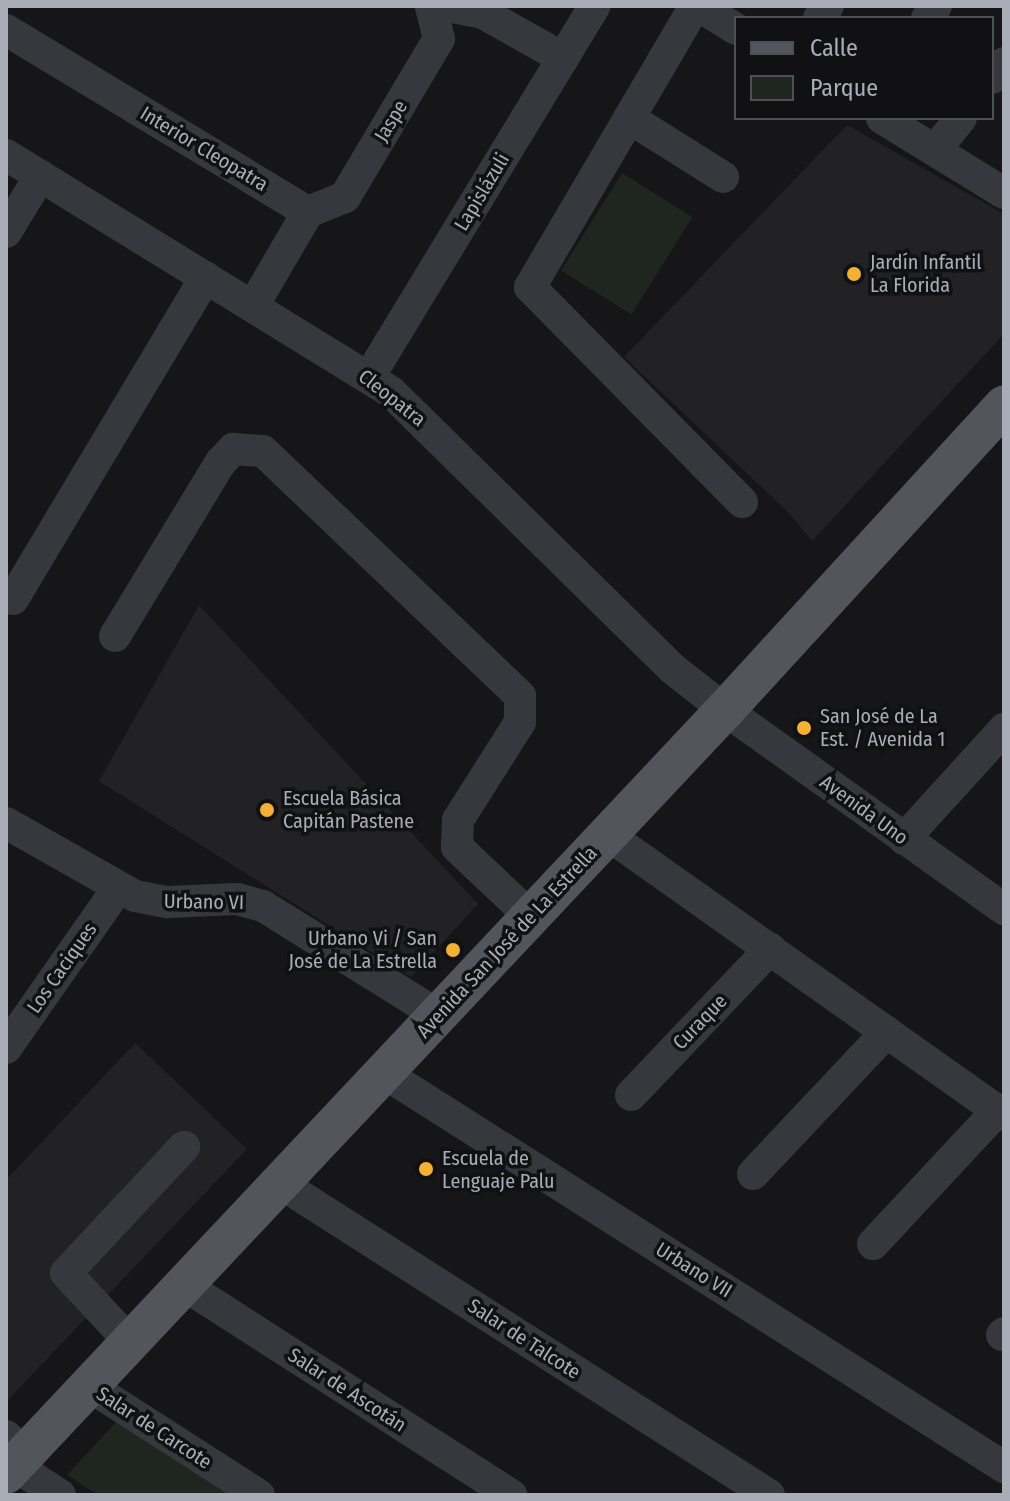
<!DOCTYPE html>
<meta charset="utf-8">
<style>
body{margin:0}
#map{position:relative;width:1010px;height:1501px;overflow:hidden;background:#161618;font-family:"Fira Sans Condensed",sans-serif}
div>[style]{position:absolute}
.built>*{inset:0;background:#222225}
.green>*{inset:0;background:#1e261f;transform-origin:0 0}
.minor>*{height:32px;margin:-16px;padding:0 16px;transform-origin:16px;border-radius:16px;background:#37383d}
.major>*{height:40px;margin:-20px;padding:0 20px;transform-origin:20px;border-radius:20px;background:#53555c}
.dots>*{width:22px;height:22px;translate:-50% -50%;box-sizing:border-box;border:4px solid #111113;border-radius:50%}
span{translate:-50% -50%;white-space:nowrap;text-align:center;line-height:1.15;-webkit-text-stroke:7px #111113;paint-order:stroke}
.street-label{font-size:20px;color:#a8adb8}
.poi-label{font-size:20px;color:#a8adb8}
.left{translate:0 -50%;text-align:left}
.right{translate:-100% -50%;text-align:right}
.frame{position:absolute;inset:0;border:8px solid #a8adb8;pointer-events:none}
.legend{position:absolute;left:734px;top:16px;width:260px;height:104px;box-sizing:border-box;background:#111113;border:2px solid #4d4f55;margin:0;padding:10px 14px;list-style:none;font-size:24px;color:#a8adb8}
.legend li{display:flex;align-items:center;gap:16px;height:40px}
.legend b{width:40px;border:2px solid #4d4f55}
</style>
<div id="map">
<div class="built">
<div style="clip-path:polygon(847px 125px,1004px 214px,1004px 334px,812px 541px,790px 514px,624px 357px)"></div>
<div style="clip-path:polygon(199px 605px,478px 904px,411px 977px,99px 781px)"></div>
<div style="clip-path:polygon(135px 1043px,247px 1149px,6px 1402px,6px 1180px)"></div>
</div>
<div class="green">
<div style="left:622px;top:173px;width:83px;height:115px;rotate:32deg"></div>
<div style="clip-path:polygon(116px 1422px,230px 1495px,98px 1495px,67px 1475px)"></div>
</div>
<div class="minor">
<div style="left:447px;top:6px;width:37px;rotate:11deg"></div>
<div style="left:483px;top:13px;width:92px;rotate:29.4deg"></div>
<div style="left:695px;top:6px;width:326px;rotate:120.4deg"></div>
<div style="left:530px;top:287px;width:302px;rotate:45.4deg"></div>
<div style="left:699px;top:6px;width:44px;rotate:31.9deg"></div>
<div style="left:819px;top:18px;width:15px;rotate:-53deg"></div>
<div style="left:927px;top:18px;width:15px;rotate:-53deg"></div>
<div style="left:6px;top:30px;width:353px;rotate:31.1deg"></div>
<div style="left:992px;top:78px;width:19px;rotate:-51deg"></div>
<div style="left:629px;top:118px;width:111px;rotate:32.1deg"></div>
<div style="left:882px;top:118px;width:143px;rotate:31.6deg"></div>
<div style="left:935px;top:150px;width:41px;rotate:-50.9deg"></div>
<div style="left:6px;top:155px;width:452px;rotate:31.6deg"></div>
<div style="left:391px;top:392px;width:395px;rotate:44.5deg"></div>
<div style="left:673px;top:669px;width:66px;rotate:38.3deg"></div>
<div style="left:725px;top:710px;width:343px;rotate:35.5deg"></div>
<div style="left:308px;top:212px;width:40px;rotate:-22deg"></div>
<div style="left:345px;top:197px;width:184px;rotate:-59.3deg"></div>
<div style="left:439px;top:39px;width:34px;rotate:-104deg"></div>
<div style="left:6px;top:232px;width:66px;rotate:-58.7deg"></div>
<div style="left:253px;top:306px;width:109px;rotate:-59.7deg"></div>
<div style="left:369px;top:377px;width:434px;rotate:-58.7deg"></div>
<div style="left:13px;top:599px;width:375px;rotate:-59.1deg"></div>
<div style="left:115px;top:636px;width:204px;rotate:-58.7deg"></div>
<div style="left:221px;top:462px;width:18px;rotate:-47deg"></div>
<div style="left:233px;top:449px;width:30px;rotate:4deg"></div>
<div style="left:263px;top:451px;width:355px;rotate:43.6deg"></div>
<div style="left:520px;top:696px;width:26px;rotate:90deg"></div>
<div style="left:520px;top:722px;width:116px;rotate:122.3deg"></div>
<div style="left:458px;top:820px;width:27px;rotate:92deg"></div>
<div style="left:457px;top:847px;width:100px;rotate:43.4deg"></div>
<div style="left:6px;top:823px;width:148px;rotate:29.5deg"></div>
<div style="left:135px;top:896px;width:33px;rotate:11deg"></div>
<div style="left:167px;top:902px;width:70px;rotate:-2.5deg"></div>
<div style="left:237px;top:899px;width:27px;rotate:15deg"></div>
<div style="left:263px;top:906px;width:206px;rotate:31.9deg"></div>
<div style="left:608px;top:835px;width:485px;rotate:35.3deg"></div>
<div style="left:904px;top:839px;width:149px;rotate:-47.7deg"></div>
<div style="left:6px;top:1048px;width:195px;rotate:-55deg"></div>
<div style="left:384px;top:1073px;width:735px;rotate:32.44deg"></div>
<div style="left:631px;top:1095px;width:202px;rotate:-46.4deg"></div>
<div style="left:753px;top:1174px;width:195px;rotate:-46.7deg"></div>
<div style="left:280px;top:1183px;width:580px;rotate:32.54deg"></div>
<div style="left:873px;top:1244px;width:182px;rotate:-47deg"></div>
<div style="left:184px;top:1285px;width:389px;rotate:32.7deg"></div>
<div style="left:1002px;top:1335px;width:3px;rotate:-45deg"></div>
<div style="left:130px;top:1342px;width:94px;rotate:-132.8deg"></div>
<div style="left:66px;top:1273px;width:173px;rotate:-46.9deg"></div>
<div style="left:89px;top:1386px;width:202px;rotate:32.7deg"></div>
<div style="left:6px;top:1436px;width:26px;rotate:43deg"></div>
<div style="left:14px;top:1465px;width:55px;rotate:33.1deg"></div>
</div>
<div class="major">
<div style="left:6px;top:1474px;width:1049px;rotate:-46.74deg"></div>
<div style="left:725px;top:710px;width:413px;rotate:-47.5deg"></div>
</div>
<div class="dots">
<div style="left:854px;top:274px;background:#f2b134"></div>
<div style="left:804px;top:728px;background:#f2b134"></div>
<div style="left:267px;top:810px;background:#f2b134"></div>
<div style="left:453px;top:950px;background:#f2b134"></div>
<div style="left:426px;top:1169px;background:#f2b134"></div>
</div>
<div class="street-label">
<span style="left:391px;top:121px;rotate:-59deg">Jaspe</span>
<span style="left:204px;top:149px;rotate:31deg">Interior Cleopatra</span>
<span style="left:482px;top:192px;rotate:-59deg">Lapislázuli</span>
<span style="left:392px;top:398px;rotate:38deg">Cleopatra</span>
<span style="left:864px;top:810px;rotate:36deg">Avenida Uno</span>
<span style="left:204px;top:902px;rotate:1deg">Urbano VI</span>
<span style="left:507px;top:942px;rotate:-47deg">Avenida San José de La Estrella</span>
<span style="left:62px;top:968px;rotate:-55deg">Los Caciques</span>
<span style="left:700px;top:1022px;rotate:-46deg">Curaque</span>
<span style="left:694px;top:1270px;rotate:32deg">Urbano VII</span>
<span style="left:524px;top:1339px;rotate:33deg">Salar de Talcote</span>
<span style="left:347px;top:1390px;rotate:33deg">Salar de Ascotán</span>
<span style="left:154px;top:1428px;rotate:33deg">Salar de Carcote</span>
</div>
<div class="poi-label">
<span class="left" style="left:870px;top:274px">Jardín Infantil<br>La Florida</span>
<span class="left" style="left:820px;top:728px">San José de La<br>Est. / Avenida 1</span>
<span class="left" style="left:283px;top:810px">Escuela Básica<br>Capitán Pastene</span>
<span class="right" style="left:437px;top:950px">Urbano Vi / San<br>José de La Estrella</span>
<span class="left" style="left:442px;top:1170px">Escuela de<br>Lenguaje Palu</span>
</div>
<div class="frame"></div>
<ul class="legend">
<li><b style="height:10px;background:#53555c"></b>Calle</li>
<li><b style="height:22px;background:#1e261f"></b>Parque</li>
</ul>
</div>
